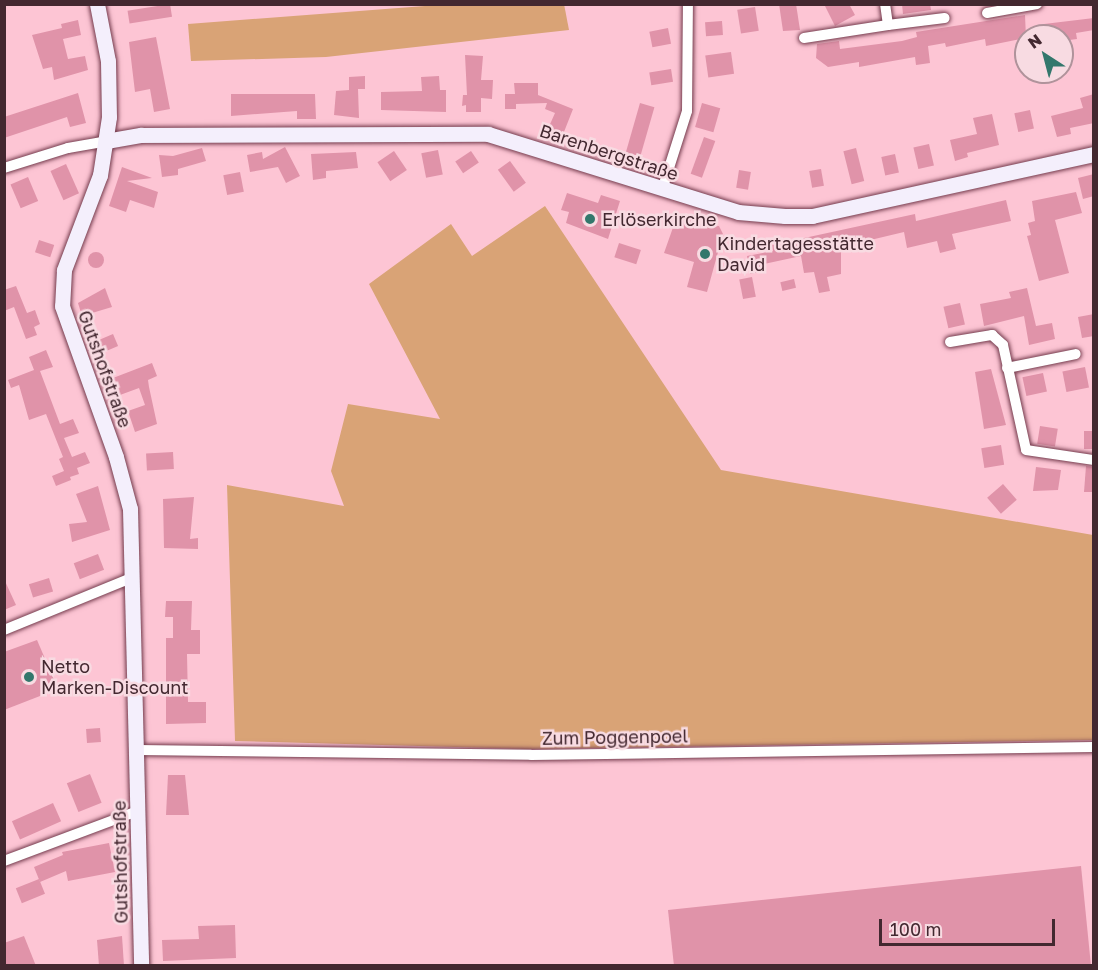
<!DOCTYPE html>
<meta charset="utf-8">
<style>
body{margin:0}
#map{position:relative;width:1098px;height:970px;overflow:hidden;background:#fdc5d4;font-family:"Golos Text",sans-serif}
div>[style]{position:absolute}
.green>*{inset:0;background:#d9a376}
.building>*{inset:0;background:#e093a9;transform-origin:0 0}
.round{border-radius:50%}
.roads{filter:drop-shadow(0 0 2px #743b4d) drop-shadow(0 0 2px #743b4d)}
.street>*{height:10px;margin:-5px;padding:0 5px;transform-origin:5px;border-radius:5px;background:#fff}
.secondary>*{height:15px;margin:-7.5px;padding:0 7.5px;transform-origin:7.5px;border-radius:7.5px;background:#f4effc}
.dots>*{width:16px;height:16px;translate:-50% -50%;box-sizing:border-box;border:3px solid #f8dbe2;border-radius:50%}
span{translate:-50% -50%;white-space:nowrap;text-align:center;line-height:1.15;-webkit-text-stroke:5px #f8dbe2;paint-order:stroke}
.street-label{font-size:18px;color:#432830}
.poi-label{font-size:18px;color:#432830}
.left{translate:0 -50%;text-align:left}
.frame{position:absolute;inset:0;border:6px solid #432830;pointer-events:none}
.north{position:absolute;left:1014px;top:24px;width:60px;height:60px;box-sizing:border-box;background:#f8dbe2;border:2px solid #b0939b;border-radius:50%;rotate:324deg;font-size:16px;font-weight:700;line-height:24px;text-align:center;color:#432830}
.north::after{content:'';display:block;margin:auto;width:21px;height:27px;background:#33776c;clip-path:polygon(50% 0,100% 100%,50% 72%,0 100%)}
.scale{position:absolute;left:879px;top:919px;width:176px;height:27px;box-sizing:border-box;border:3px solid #432830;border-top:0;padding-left:8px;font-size:18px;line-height:21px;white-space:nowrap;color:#432830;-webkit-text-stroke:4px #f8dbe2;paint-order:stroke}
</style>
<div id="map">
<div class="green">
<div style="clip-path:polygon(564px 4px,569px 30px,326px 57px,191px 61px,188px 24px,438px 5px)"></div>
<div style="clip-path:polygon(545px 206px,721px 470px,1093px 535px,1093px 740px,527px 749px,235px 741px,227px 485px,344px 506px,331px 471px,348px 404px,440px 419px,369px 284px,451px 224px,472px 256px)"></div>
</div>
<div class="building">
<div style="left:170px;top:4px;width:13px;height:43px;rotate:81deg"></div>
<div style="clip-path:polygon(779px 4px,796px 4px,800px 30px,783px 31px)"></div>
<div style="clip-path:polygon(824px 4px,849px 4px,855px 15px,835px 26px)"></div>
<div style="clip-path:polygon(902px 4px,930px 4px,931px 10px,903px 14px)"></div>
<div style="left:755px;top:7px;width:24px;height:18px;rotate:81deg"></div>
<div style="clip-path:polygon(1025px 15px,1026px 38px,986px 46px,985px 39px,946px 47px,945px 43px,928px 46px,930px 63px,916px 65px,915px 57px,859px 67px,859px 62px,828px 67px,816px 58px,817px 44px,839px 41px,840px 49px,902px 41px,917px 37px,916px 32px)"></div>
<div style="clip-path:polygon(1094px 18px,1094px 30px,1076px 33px,1077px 39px,1062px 41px,1062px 36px,1046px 36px,1044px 24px)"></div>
<div style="clip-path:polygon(78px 20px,81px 35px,63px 39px,68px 59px,85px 56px,88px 70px,54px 80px,52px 67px,43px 69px,32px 35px,62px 28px,61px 24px)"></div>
<div style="left:722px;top:21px;width:14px;height:17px;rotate:86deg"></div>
<div style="left:668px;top:28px;width:16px;height:19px;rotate:79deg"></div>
<div style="clip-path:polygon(156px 37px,170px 109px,154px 112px,150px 89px,135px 92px,129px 42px)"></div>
<div style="left:731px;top:52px;width:22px;height:26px;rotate:82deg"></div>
<div style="clip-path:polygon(465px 55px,483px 56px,481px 80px,493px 80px,492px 99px,481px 98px,481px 112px,466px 112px,466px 105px,462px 106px,463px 95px,467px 95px)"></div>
<div style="left:671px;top:69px;width:13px;height:22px;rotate:81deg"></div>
<div style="clip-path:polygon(365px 76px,365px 89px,358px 89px,359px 118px,334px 115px,336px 91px,349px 90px,349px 77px)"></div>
<div style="clip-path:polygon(439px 76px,440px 90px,446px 90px,446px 112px,381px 110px,381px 92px,422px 91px,421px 77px)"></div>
<div style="clip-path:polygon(514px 83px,538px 83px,538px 95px,573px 109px,562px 137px,547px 131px,555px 113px,545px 109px,547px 103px,516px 104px,516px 109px,505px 109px,505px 94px,515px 94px)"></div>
<div style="clip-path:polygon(78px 93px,86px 123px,70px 127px,67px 117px,4px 138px,4px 117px)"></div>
<div style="clip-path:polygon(231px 94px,315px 94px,316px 119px,297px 119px,297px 111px,231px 116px)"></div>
<div style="clip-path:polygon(1094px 94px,1094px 123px,1070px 128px,1071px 134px,1057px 137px,1051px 116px,1083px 108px,1080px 98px)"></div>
<div style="left:640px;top:103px;width:15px;height:54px;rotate:16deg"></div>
<div style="left:702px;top:103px;width:19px;height:25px;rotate:16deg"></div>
<div style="left:1030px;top:110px;width:19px;height:16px;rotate:78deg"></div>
<div style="clip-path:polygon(992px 114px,999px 145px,967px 153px,968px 157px,955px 161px,950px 140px,977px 134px,973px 118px)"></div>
<div style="left:704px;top:137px;width:12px;height:39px;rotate:20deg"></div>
<div style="left:929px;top:144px;width:22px;height:16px;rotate:77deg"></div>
<div style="clip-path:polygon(285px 147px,300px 176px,286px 183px,278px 167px,250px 172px,247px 155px,262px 152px,263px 159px)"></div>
<div style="clip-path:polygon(202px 148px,206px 161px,178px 169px,178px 175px,162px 177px,159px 155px,173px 156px)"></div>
<div style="left:856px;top:148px;width:34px;height:13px;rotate:76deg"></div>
<div style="left:438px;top:150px;width:25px;height:17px;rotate:79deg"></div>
<div style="left:394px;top:151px;width:23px;height:20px;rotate:56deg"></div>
<div style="left:471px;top:151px;width:14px;height:19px;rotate:56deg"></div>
<div style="clip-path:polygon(356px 152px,358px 168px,326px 171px,326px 178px,313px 180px,311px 154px)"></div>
<div style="left:895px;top:154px;width:19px;height:14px;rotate:78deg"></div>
<div style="left:510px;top:161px;width:27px;height:15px;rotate:54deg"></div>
<div style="left:66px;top:164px;width:32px;height:17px;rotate:66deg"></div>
<div style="clip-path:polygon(122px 167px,152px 178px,127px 181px,158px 192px,154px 208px,130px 200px,126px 212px,109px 206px)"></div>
<div style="left:821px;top:169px;width:17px;height:12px;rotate:80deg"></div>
<div style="left:739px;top:170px;width:12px;height:18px;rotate:9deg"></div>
<div style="left:240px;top:172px;width:20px;height:17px;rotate:79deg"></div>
<div style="clip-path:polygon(1094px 174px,1094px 196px,1083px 199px,1078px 178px)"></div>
<div style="left:28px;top:177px;width:26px;height:19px;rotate:67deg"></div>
<div style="clip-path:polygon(1076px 192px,1082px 213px,1055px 220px,1069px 273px,1039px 281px,1027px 236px,1031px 235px,1028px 223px,1035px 221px,1032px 201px)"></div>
<div style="clip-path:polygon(567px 193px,598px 203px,601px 195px,620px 201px,608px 239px,566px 223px,569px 212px,561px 210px)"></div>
<div style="clip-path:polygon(1006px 200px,1011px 221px,952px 234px,956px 249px,940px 253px,937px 241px,907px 248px,904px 232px,841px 247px,841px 274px,827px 277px,830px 291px,819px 293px,814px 272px,804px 273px,801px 256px,764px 264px,765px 271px,750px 274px,747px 256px,773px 251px,772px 245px,915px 214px,916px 221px)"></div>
<div style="clip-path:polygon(683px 216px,707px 227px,719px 226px,723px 234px,707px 292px,687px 287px,694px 262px,664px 253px,676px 219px)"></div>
<div style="left:39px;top:240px;width:16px;height:13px;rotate:18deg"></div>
<div style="left:619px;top:243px;width:23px;height:15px;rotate:18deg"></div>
<div class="round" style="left:88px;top:252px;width:16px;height:16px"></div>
<div style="left:752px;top:277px;width:20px;height:13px;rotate:79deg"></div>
<div style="left:794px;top:279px;width:9px;height:14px;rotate:77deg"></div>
<div style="clip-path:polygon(16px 286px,27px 313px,35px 310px,40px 324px,34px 327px,37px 335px,26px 339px,14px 307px,4px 311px,4px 290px)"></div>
<div style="clip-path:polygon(105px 288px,112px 307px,82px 316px,78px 303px)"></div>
<div style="clip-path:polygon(1027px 288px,1036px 326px,1052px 323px,1055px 339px,1029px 345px,1024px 316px,984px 326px,980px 304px,1011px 298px,1009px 292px)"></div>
<div style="left:960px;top:303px;width:22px;height:17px;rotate:77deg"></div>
<div style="clip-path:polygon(1094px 314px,1094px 336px,1082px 338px,1078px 317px)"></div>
<div style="left:113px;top:334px;width:13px;height:21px;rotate:67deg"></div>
<div style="clip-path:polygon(46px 350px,53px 367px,40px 371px,60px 424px,73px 419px,79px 433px,64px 438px,72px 457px,85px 452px,90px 463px,77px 468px,79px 474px,70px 477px,71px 480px,56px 486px,52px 476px,64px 471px,59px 459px,63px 457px,46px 414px,29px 420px,19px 385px,11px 388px,8px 380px,34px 370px,29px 357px)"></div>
<div style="clip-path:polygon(152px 363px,157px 376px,148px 380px,149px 387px,157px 424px,135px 432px,128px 411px,145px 405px,139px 388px,120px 395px,113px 378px)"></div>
<div style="left:1085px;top:367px;width:21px;height:23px;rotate:79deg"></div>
<div style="clip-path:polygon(991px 369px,1006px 425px,984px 429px,975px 372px)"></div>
<div style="left:1043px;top:373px;width:19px;height:21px;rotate:78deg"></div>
<div style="left:1040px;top:426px;width:18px;height:18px;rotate:9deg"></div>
<div style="left:1084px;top:431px;width:10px;height:18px"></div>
<div style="left:1001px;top:445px;width:20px;height:20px;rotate:81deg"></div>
<div style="left:173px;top:452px;width:17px;height:27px;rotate:87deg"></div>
<div style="clip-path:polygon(1086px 466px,1094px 467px,1094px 492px,1084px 492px)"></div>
<div style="clip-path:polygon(1036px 467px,1061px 470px,1058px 490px,1033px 491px)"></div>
<div style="left:1003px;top:484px;width:21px;height:21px;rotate:49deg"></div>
<div style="clip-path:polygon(98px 486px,110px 530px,72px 542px,69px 524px,87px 522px,76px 494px)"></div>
<div style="clip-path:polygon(194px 497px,190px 539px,198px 538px,198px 549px,164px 548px,163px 499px)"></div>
<div style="left:98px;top:554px;width:17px;height:26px;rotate:69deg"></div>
<div style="left:49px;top:578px;width:14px;height:21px;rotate:73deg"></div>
<div style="clip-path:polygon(4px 579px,16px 605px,4px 610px)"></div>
<div style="clip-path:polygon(166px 601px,192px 601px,191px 630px,200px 630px,200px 654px,187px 654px,188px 702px,206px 702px,206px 723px,166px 724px,166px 638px,173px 638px,173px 617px,165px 617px)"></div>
<div style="clip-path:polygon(37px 640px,58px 689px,4px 710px,4px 652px)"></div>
<div style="left:100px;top:728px;width:14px;height:14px;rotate:86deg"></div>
<div style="left:90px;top:774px;width:31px;height:25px;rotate:68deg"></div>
<div style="clip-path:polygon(168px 775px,185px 775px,189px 815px,166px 815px)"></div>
<div style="left:53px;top:803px;width:20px;height:45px;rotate:66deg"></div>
<div style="clip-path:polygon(109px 843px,115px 872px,68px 881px,66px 871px,40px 882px,34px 867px,63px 855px,62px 852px)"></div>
<div style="clip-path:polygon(1081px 866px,1091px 966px,674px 966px,668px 910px)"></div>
<div style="left:39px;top:879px;width:16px;height:25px;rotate:68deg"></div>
<div style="clip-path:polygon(235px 925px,236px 958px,163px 961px,162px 940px,199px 939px,198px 926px)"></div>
<div style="clip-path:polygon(24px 936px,36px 966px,4px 966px,4px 943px)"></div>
<div style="clip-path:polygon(122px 936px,124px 966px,99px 966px,97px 940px)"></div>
</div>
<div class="roads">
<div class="street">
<div style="left:987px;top:13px;width:51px;rotate:-10.2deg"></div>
<div style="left:888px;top:25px;width:57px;rotate:-7deg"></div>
<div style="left:804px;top:38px;width:85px;rotate:-8.8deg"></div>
<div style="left:888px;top:25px;width:21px;rotate:-98deg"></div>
<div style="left:4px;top:168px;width:67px;rotate:-17.4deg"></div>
<div style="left:68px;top:148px;width:39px;rotate:-10deg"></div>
<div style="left:662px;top:190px;width:83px;rotate:-72.4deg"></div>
<div style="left:687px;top:111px;width:107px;rotate:-89.5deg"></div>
<div style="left:950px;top:342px;width:43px;rotate:-9.5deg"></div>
<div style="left:992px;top:335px;width:15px;rotate:42deg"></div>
<div style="left:1003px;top:345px;width:107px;rotate:77.6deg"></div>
<div style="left:1026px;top:450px;width:69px;rotate:8.4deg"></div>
<div style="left:1007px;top:368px;width:70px;rotate:-11.5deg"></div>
<div style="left:4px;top:630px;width:140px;rotate:-22.2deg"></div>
<div style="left:137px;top:750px;width:394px;rotate:0.7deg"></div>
<div style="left:531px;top:755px;width:563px;rotate:-0.81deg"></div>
<div style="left:4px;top:861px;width:143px;rotate:-20.5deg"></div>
</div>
<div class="secondary">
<div style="left:97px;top:4px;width:58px;rotate:79.1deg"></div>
<div style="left:108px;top:61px;width:56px;rotate:89deg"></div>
<div style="left:109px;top:117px;width:59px;rotate:98.8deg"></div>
<div style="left:100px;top:175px;width:102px;rotate:110.8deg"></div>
<div style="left:64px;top:270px;width:36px;rotate:93deg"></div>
<div style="left:62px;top:306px;width:160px;rotate:70.3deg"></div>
<div style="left:116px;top:457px;width:54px;rotate:74.9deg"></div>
<div style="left:130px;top:509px;width:457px;rotate:88.6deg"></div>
<div style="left:106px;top:141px;width:36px;rotate:-10deg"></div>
<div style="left:141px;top:135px;width:347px;rotate:-0.2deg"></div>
<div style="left:488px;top:134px;width:262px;rotate:17.3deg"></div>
<div style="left:738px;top:212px;width:47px;rotate:4.9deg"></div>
<div style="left:785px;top:216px;width:27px"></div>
<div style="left:812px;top:216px;width:289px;rotate:-12.4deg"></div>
</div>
</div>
<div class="dots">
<div style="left:590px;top:219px;background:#33776c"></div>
<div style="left:705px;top:254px;background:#33776c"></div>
<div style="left:29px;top:677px;background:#33776c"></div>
</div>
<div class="street-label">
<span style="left:609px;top:152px;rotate:18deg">Barenbergstraße</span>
<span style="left:105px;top:369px;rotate:70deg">Gutshofstraße</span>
<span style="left:615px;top:737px;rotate:-1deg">Zum Poggenpoel</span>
<span style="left:120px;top:862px;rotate:-91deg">Gutshofstraße</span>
</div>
<div class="poi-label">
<span class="left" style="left:602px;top:219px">Erlöserkirche</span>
<span class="left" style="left:717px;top:254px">Kindertagesstätte<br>David</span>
<span class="left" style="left:41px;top:677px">Netto<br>Marken-Discount</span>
</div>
<div class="frame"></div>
<div class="north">N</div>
<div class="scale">100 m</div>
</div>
